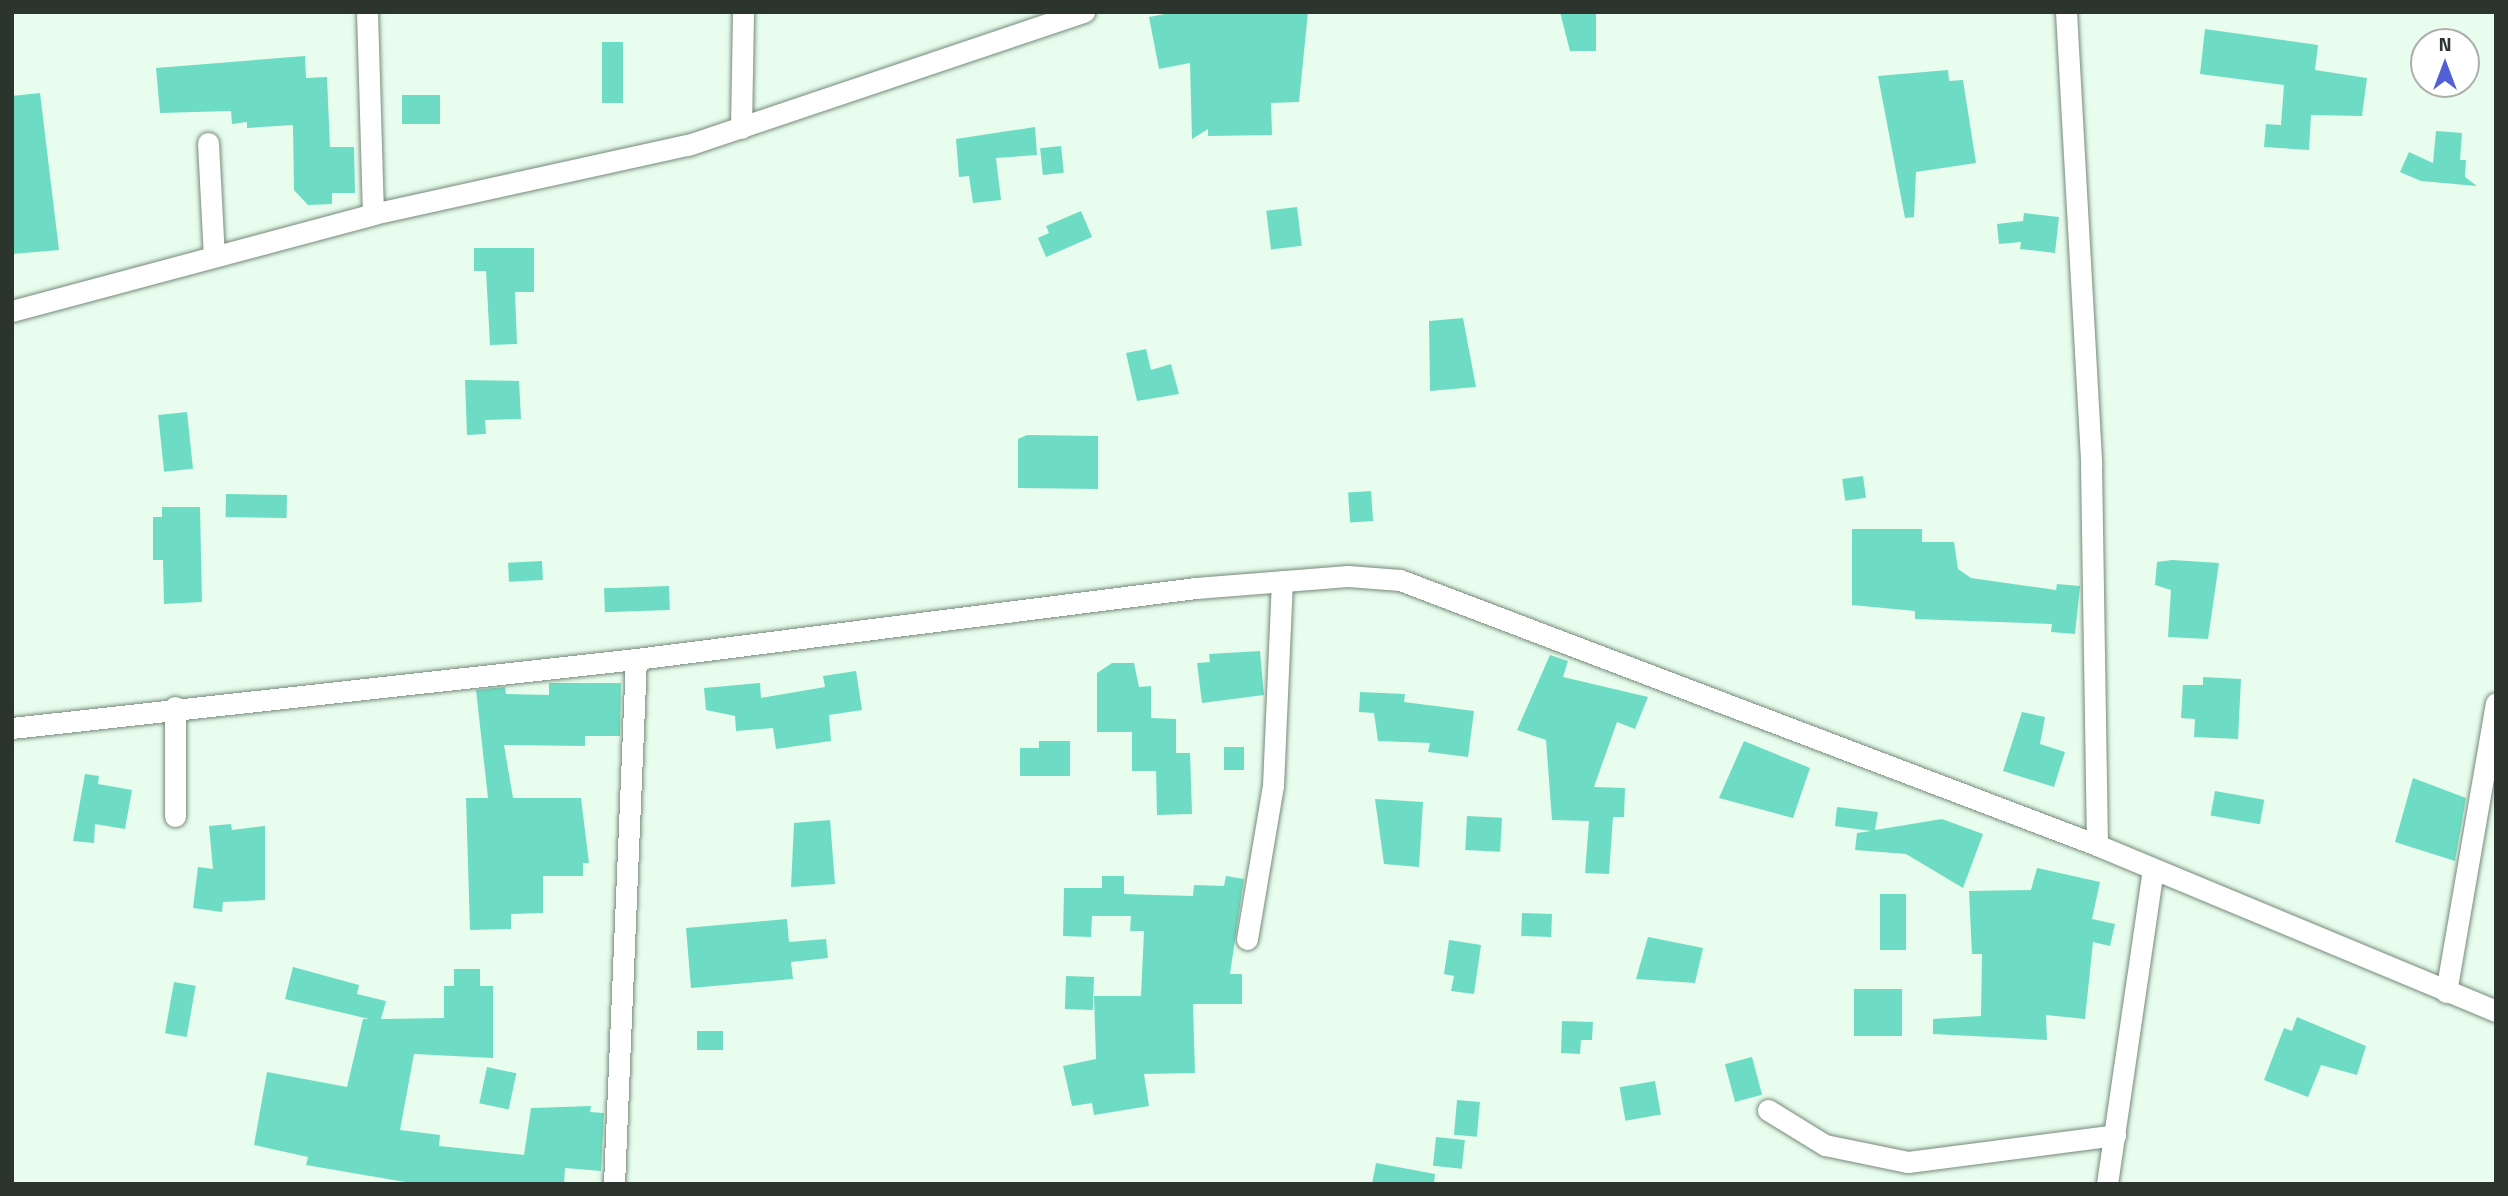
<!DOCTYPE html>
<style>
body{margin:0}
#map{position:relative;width:2508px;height:1196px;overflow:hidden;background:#e8fded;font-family:"Titillium Web",sans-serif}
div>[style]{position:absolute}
.building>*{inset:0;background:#6edcc4;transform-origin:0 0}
.roads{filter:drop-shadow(0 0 2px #76897a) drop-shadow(0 0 2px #76897a)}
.minor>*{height:21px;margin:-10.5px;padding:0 10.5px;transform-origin:10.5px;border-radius:10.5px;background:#fff}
span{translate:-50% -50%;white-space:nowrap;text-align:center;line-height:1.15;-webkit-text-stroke:5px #fff;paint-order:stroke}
.frame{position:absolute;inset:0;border:14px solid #2c342e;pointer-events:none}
.north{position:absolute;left:2410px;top:28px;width:70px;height:70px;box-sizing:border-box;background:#fff;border:2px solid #abaeab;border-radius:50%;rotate:0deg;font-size:19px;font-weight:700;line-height:28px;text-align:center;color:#2c342e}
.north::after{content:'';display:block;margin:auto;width:24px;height:32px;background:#5260d6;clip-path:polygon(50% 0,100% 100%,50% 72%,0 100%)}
</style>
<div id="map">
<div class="building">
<div style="clip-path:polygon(1176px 12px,1308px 12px,1299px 102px,1271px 103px,1272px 135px,1208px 136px,1208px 129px,1192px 139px,1190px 63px,1159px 69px,1149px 17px)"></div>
<div style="clip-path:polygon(1560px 12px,1596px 12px,1596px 51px,1570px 51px)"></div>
<div style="clip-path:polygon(2205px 29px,2318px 45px,2315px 70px,2367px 78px,2362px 116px,2311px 115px,2309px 150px,2264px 147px,2266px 124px,2281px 125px,2284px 85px,2200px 74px)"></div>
<div style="left:602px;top:42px;width:21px;height:61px"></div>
<div style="clip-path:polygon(305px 56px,306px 78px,327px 77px,330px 147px,354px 147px,355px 193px,332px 193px,332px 204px,308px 205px,294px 190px,293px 125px,247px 128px,247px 122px,232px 124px,231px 111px,160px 113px,156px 68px)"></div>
<div style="clip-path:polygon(1948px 70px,1949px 81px,1963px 80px,1976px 163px,1916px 172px,1914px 217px,1905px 218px,1878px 76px)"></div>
<div style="clip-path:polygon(40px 93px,59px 250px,12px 254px,12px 96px)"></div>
<div style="left:402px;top:95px;width:38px;height:29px"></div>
<div style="clip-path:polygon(1035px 127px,1037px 155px,996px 158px,1001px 200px,973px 203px,969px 176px,959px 177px,956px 139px)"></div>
<div style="clip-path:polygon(2436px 131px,2462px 133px,2460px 160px,2466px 160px,2465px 177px,2477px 186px,2421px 181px,2400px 172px,2409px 152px,2433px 163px)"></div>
<div style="left:1061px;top:146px;width:27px;height:21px;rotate:84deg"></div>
<div style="left:1297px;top:207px;width:39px;height:31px;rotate:83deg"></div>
<div style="clip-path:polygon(1081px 211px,1092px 237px,1046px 257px,1038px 238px,1049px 233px,1046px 226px)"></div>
<div style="clip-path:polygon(2024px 213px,2059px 217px,2055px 253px,2020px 249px,2021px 242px,1999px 244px,1997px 224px,2023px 221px)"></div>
<div style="clip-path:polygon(474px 248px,534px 248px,534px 292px,515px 292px,517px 344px,490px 345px,486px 271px,474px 271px)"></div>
<div style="clip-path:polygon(1463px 318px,1476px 387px,1430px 391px,1429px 321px)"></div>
<div style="clip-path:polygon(1146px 349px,1151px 370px,1171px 364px,1179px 394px,1137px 401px,1126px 353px)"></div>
<div style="clip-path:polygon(465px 380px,519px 381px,521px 419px,485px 420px,486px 434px,467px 435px)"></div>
<div style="left:187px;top:412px;width:57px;height:29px;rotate:84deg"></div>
<div style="clip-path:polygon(1027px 435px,1098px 436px,1098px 489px,1018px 488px,1018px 439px)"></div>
<div style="left:1863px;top:476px;width:22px;height:21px;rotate:82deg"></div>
<div style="left:1371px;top:491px;width:30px;height:23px;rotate:86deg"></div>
<div style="left:226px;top:494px;width:61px;height:23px;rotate:1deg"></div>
<div style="clip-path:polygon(162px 507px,200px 507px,202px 602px,164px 604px,163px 560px,153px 560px,153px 517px,162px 517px)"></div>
<div style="clip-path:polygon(1852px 529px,1922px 529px,1922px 542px,1954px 542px,1958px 569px,1971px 578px,2056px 590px,2057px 584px,2080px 586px,2075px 634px,2051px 632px,2052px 624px,1915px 619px,1915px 611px,1852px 605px)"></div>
<div style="clip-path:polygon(2172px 560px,2219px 563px,2208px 639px,2168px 637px,2171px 590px,2155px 585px,2157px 562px)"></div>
<div style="left:542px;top:561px;width:19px;height:34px;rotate:87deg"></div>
<div style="left:669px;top:586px;width:24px;height:65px;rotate:88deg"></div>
<div style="clip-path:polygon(1260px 651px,1264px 695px,1202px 703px,1197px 663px,1210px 662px,1209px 654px)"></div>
<div style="clip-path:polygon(1550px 655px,1568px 661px,1563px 677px,1648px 697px,1635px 729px,1617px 722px,1594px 787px,1625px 788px,1624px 817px,1613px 817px,1609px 874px,1585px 873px,1589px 821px,1552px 820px,1546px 740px,1517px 730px)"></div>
<div style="clip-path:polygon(1134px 663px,1139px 687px,1151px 686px,1151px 718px,1176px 719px,1176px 753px,1190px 753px,1192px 814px,1157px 815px,1156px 771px,1132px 771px,1132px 732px,1097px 732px,1097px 673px,1112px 663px)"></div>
<div style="clip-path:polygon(856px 671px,862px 710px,829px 715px,831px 741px,776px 749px,773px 728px,736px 731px,735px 716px,706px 710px,704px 688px,760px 683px,761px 698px,825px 687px,823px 676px)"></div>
<div style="clip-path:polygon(2203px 677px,2241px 679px,2238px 739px,2194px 737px,2195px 719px,2181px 718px,2183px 685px,2203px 685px)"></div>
<div style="clip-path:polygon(549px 683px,621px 683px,620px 736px,585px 736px,585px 746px,504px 745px,513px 798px,581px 798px,589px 863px,583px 863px,583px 876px,543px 876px,543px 913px,511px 914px,511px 929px,470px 930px,466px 798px,488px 798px,476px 690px,505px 687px,506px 694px,549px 695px)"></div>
<div style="clip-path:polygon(1360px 692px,1405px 694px,1404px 702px,1474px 711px,1468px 757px,1428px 752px,1430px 743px,1378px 741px,1374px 713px,1359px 712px)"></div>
<div style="clip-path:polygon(2022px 712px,2045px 717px,2040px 744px,2065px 752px,2054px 787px,2003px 771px)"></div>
<div style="clip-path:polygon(1039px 741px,1070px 741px,1070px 776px,1020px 776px,1020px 748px,1039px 748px)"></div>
<div style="clip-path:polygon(1744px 741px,1810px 768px,1793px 818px,1719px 798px)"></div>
<div style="left:1224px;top:747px;width:20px;height:23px"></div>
<div style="clip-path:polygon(85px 774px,99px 776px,98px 784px,132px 790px,125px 829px,95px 824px,94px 843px,73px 841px)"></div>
<div style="clip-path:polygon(2413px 778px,2466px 798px,2455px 861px,2395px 842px)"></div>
<div style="left:2215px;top:791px;width:50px;height:25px;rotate:10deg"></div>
<div style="clip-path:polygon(1375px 799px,1423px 802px,1419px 867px,1384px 864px)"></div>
<div style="clip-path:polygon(1837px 807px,1878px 812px,1875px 830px,1942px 819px,1983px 834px,1963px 888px,1906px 854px,1855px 850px,1857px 833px,1871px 831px,1835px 826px)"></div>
<div style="left:1467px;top:816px;width:35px;height:34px;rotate:3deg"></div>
<div style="clip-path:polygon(830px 820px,835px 884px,791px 887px,794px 823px)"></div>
<div style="clip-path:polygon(231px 824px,232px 830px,265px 826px,265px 900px,223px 902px,222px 912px,193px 908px,198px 867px,213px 869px,209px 826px)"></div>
<div style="clip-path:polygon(2037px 868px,2100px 882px,2092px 919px,2115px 924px,2110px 946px,2093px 942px,2085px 1019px,2046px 1015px,2047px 1040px,1933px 1034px,1933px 1019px,1981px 1016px,1982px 954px,1972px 954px,1969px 891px,2031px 890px)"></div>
<div style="clip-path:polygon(1102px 876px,1124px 876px,1124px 894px,1193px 896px,1194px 885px,1224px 886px,1226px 876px,1244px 879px,1230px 974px,1242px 974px,1242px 1004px,1193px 1004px,1195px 1073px,1144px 1074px,1149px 1106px,1094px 1115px,1092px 1103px,1072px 1106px,1063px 1066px,1096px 1059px,1094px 996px,1141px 996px,1144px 931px,1130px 931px,1131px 916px,1092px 916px,1091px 937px,1063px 936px,1064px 888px,1102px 888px)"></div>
<div style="left:1880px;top:894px;width:26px;height:56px"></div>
<div style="left:1522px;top:913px;width:30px;height:23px;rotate:2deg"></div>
<div style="clip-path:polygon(787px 919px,789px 942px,826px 939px,828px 958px,791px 962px,793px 979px,691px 988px,686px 928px)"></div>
<div style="clip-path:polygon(1648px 937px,1703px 948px,1695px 983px,1636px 979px)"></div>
<div style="clip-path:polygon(1449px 940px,1481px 945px,1474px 994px,1451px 991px,1454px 976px,1444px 974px)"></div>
<div style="clip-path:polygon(293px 967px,359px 985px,357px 994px,386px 1001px,381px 1019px,444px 1018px,444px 986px,454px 986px,454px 969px,480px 969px,480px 986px,493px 986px,493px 1058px,414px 1054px,400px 1130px,440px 1135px,439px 1146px,524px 1155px,531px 1108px,591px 1106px,590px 1112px,604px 1113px,601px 1171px,565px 1168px,564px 1184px,417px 1184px,306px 1165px,308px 1157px,254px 1145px,267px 1072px,347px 1087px,363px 1019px,369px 1019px,285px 999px)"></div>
<div style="left:1066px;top:976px;width:28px;height:33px;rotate:2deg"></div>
<div style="left:174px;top:982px;width:22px;height:52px;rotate:10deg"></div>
<div style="left:1854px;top:989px;width:48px;height:47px"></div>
<div style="clip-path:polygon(2297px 1017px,2366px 1046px,2357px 1075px,2321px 1065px,2308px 1097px,2264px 1080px,2284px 1028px,2292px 1031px)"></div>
<div style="clip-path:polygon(1562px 1021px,1593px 1022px,1592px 1040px,1581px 1040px,1580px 1054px,1561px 1053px)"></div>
<div style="left:697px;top:1031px;width:26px;height:19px"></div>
<div style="left:1752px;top:1057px;width:39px;height:28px;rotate:75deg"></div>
<div style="left:487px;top:1067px;width:30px;height:37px;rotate:12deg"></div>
<div style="left:1655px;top:1081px;width:34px;height:36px;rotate:80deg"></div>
<div style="left:1457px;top:1100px;width:23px;height:35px;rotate:5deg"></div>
<div style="left:1436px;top:1137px;width:29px;height:29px;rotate:6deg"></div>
<div style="clip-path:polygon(1376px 1163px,1435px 1174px,1434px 1184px,1372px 1184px)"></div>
</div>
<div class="roads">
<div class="minor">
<div style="left:367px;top:12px;width:202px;rotate:88.3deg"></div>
<div style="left:2066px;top:12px;width:453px;rotate:86.8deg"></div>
<div style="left:2091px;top:464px;width:381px;rotate:89.1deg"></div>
<div style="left:741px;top:128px;width:116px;rotate:-89deg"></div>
<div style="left:208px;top:143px;width:113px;rotate:87deg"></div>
<div style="left:12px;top:311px;width:374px;rotate:-15deg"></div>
<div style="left:373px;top:214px;width:322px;rotate:-12.4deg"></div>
<div style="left:688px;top:145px;width:418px;rotate:-18.6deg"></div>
<div style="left:175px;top:707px;width:109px;rotate:90deg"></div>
<div style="left:12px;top:728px;width:628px;rotate:-6.31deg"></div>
<div style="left:636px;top:659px;width:564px;rotate:-7.23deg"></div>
<div style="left:1196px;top:588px;width:152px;rotate:-4.5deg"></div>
<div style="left:1348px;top:576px;width:52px;rotate:4.4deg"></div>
<div style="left:1400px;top:580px;width:746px;rotate:20.82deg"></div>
<div style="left:2097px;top:845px;width:432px;rotate:22.6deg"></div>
<div style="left:1247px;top:939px;width:155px;rotate:-80.4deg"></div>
<div style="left:1273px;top:786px;width:205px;rotate:-87.5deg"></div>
<div style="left:2446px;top:992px;width:293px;rotate:-80.2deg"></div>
<div style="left:1768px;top:1110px;width:67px;rotate:31.6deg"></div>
<div style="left:1825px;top:1145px;width:85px;rotate:11.6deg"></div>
<div style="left:1908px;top:1162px;width:209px;rotate:-7.4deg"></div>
<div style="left:614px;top:1184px;width:525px;rotate:-87.6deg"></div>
<div style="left:2107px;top:1184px;width:318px;rotate:-81.7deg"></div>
</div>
</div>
<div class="frame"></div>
<div class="north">N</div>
</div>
